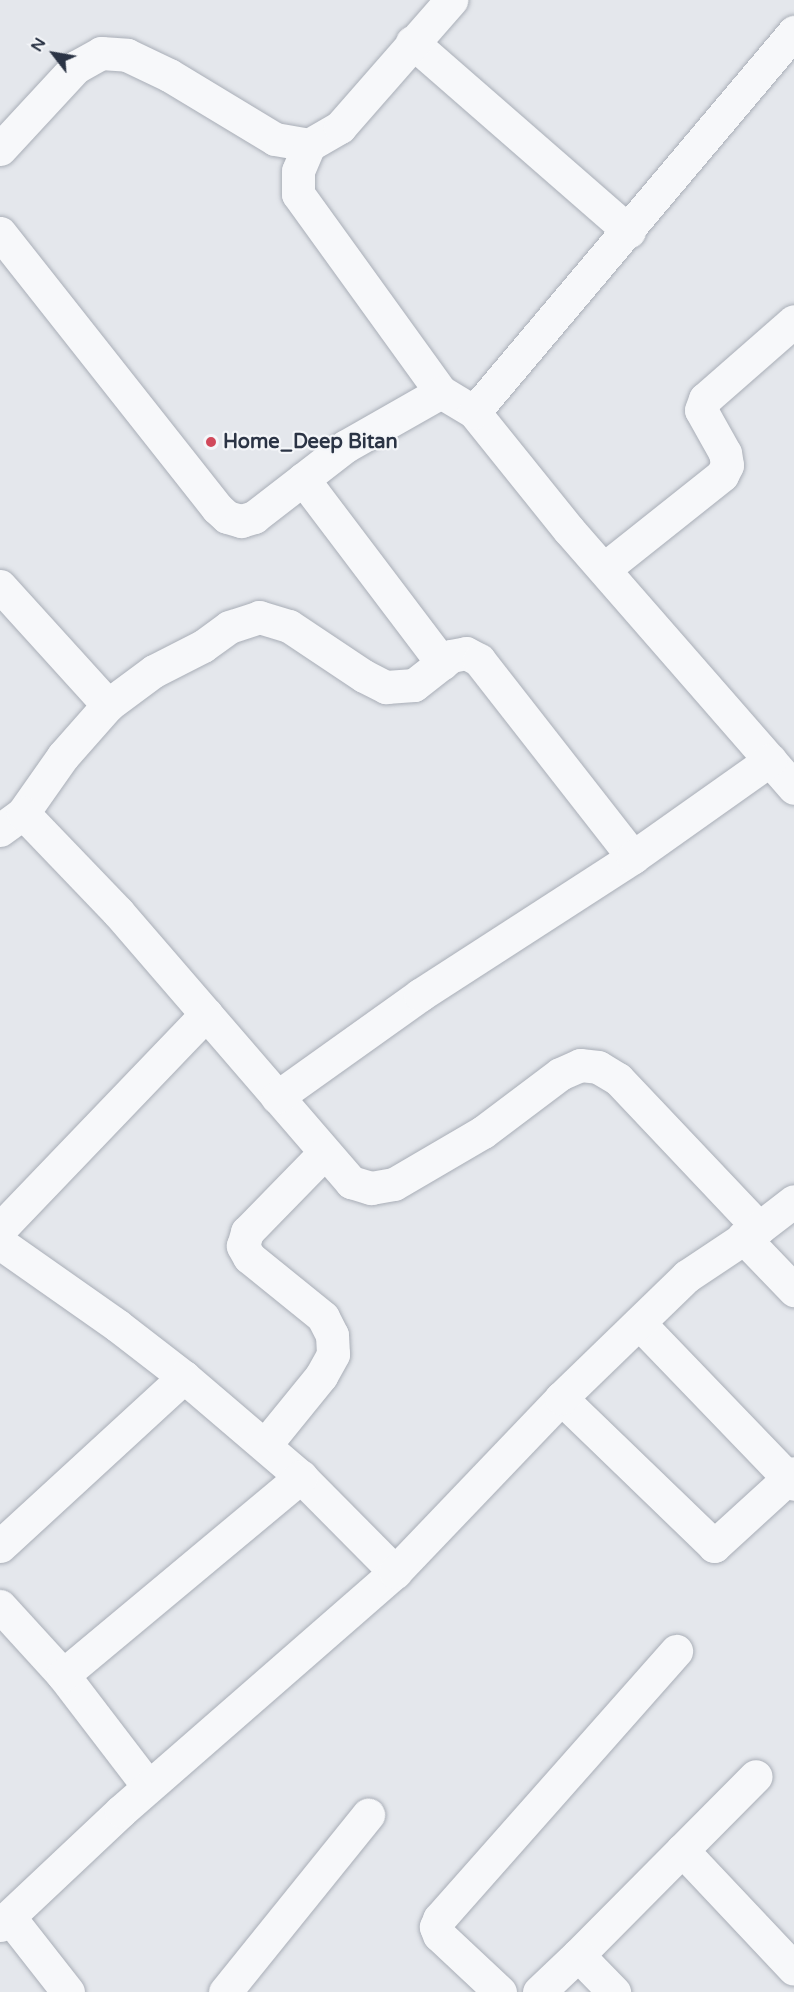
<!DOCTYPE html>
<style>
body{margin:0}
#map{position:relative;width:794px;height:1992px;overflow:hidden;background:#e4e7ec;font-family:"Varela Round",sans-serif}
div>[style]{position:absolute}
.roads{filter:drop-shadow(0 0 2px #a9aeb7) drop-shadow(0 0 2px #a9aeb7)}
.minor>*{height:33px;margin:-16.5px;padding:0 16.5px;transform-origin:16.5px;border-radius:16.5px;background:#f7f8fa}
.dots>*{width:16px;height:16px;translate:-50% -50%;box-sizing:border-box;border:3px solid #f4f6f9;border-radius:50%}
span{translate:-50% -50%;white-space:nowrap;text-align:center;line-height:1.15;-webkit-text-stroke:4.5px #f4f6f9;paint-order:stroke}
.poi-label{font-size:20px;color:#2b3445;font-weight:700}
.left{translate:0 -50%;text-align:left}
.north{position:absolute;left:24px;top:24px;width:60px;height:60px;-webkit-text-stroke:4px #f4f6f9;paint-order:stroke;rotate:301deg;font-size:16px;font-weight:700;line-height:24px;text-align:center;color:#2b3445}
.north::after{content:'';display:block;margin:auto;width:21px;height:27px;background:#2b3445;clip-path:polygon(50% 0,100% 100%,50% 72%,0 100%)}
</style>
<div id="map">
<div class="roads">
<div class="minor">
<div style="left:412px;top:42px;width:288px;rotate:41.1deg"></div>
<div style="left:309px;top:145px;width:28px;rotate:113deg"></div>
<div style="left:298px;top:171px;width:23px;rotate:90deg"></div>
<div style="left:298px;top:194px;width:244px;rotate:54.2deg"></div>
<div style="left:0;top:149px;width:112px;rotate:-47.2deg"></div>
<div style="left:76px;top:67px;width:29px;rotate:-29deg"></div>
<div style="left:101px;top:53px;width:26px;rotate:4deg"></div>
<div style="left:127px;top:55px;width:47px;rotate:25.5deg"></div>
<div style="left:169px;top:75px;width:124px;rotate:31.1deg"></div>
<div style="left:275px;top:139px;width:35px;rotate:10deg"></div>
<div style="left:309px;top:145px;width:36px;rotate:-30deg"></div>
<div style="left:340px;top:127px;width:169px;rotate:-48.8deg"></div>
<div style="left:0;top:233px;width:350px;rotate:51.7deg"></div>
<div style="left:217px;top:508px;width:13px;rotate:42deg"></div>
<div style="left:227px;top:517px;width:15px;rotate:16deg"></div>
<div style="left:241px;top:521px;width:14px;rotate:-17deg"></div>
<div style="left:254px;top:517px;width:116px;rotate:-37.7deg"></div>
<div style="left:346px;top:446px;width:109px;rotate:-29.6deg"></div>
<div style="left:441px;top:392px;width:39px;rotate:31deg"></div>
<div style="left:474px;top:412px;width:151px;rotate:51.2deg"></div>
<div style="left:569px;top:530px;width:342px;rotate:48.9deg"></div>
<div style="left:474px;top:412px;width:497px;rotate:-49.9deg"></div>
<div style="left:303px;top:479px;width:231px;rotate:52.9deg"></div>
<div style="left:604px;top:569px;width:151px;rotate:-38.5deg"></div>
<div style="left:722px;top:475px;width:11px;rotate:-63deg"></div>
<div style="left:727px;top:465px;width:12px;rotate:-99deg"></div>
<div style="left:725px;top:453px;width:49px;rotate:-119.2deg"></div>
<div style="left:701px;top:410px;width:12px;rotate:-70deg"></div>
<div style="left:705px;top:399px;width:118px;rotate:-41.2deg"></div>
<div style="left:0;top:586px;width:161px;rotate:47.8deg"></div>
<div style="left:108px;top:705px;width:68px;rotate:131.4deg"></div>
<div style="left:63px;top:756px;width:70px;rotate:125.1deg"></div>
<div style="left:108px;top:705px;width:57px;rotate:-36.5deg"></div>
<div style="left:154px;top:671px;width:55px;rotate:-27deg"></div>
<div style="left:203px;top:646px;width:32px;rotate:-36deg"></div>
<div style="left:229px;top:627px;width:32px;rotate:-18deg"></div>
<div style="left:259px;top:617px;width:31px;rotate:17deg"></div>
<div style="left:289px;top:626px;width:90px;rotate:33.7deg"></div>
<div style="left:364px;top:676px;width:25px;rotate:27deg"></div>
<div style="left:386px;top:687px;width:28px;rotate:-4deg"></div>
<div style="left:414px;top:685px;width:47px;rotate:-38.1deg"></div>
<div style="left:451px;top:656px;width:15px;rotate:-11deg"></div>
<div style="left:466px;top:653px;width:15px;rotate:28deg"></div>
<div style="left:479px;top:660px;width:250px;rotate:52deg"></div>
<div style="left:0;top:830px;width:29px;rotate:-36deg"></div>
<div style="left:23px;top:813px;width:137px;rotate:46.2deg"></div>
<div style="left:118px;top:912px;width:357px;rotate:49.2deg"></div>
<div style="left:351px;top:1182px;width:21px;rotate:17deg"></div>
<div style="left:371px;top:1188px;width:23px;rotate:-10deg"></div>
<div style="left:394px;top:1184px;width:103px;rotate:-30.3deg"></div>
<div style="left:483px;top:1132px;width:96px;rotate:-37deg"></div>
<div style="left:560px;top:1074px;width:22px;rotate:-24deg"></div>
<div style="left:580px;top:1065px;width:18px;rotate:6deg"></div>
<div style="left:598px;top:1067px;width:23px;rotate:31deg"></div>
<div style="left:618px;top:1079px;width:205px;rotate:46.6deg"></div>
<div style="left:277px;top:1097px;width:176px;rotate:-35.5deg"></div>
<div style="left:420px;top:995px;width:254px;rotate:-32.9deg"></div>
<div style="left:633px;top:857px;width:168px;rotate:-35.3deg"></div>
<div style="left:0;top:1229px;width:298px;rotate:-46.2deg"></div>
<div style="left:743px;top:1237px;width:74px;rotate:46.1deg"></div>
<div style="left:0;top:1243px;width:144px;rotate:35.1deg"></div>
<div style="left:118px;top:1326px;width:83px;rotate:37.7deg"></div>
<div style="left:184px;top:1377px;width:154px;rotate:40.5deg"></div>
<div style="left:301px;top:1477px;width:134px;rotate:45.3deg"></div>
<div style="left:639px;top:1323px;width:223px;rotate:46.1deg"></div>
<div style="left:561px;top:1398px;width:213px;rotate:44deg"></div>
<div style="left:714px;top:1546px;width:108px;rotate:-42.4deg"></div>
<div style="left:265px;top:1445px;width:89px;rotate:-50.9deg"></div>
<div style="left:321px;top:1376px;width:25px;rotate:-61deg"></div>
<div style="left:333px;top:1354px;width:19px;rotate:-93deg"></div>
<div style="left:332px;top:1335px;width:20px;rotate:-117deg"></div>
<div style="left:323px;top:1317px;width:95px;rotate:-141deg"></div>
<div style="left:249px;top:1257px;width:13px;rotate:-119deg"></div>
<div style="left:243px;top:1246px;width:15px;rotate:-74deg"></div>
<div style="left:247px;top:1232px;width:110px;rotate:-45.7deg"></div>
<div style="left:0;top:1546px;width:250px;rotate:-42.6deg"></div>
<div style="left:0;top:1606px;width:93px;rotate:47.6deg"></div>
<div style="left:63px;top:1675px;width:140px;rotate:52.6deg"></div>
<div style="left:63px;top:1675px;width:310px;rotate:-39.8deg"></div>
<div style="left:682px;top:1850px;width:163px;rotate:46.7deg"></div>
<div style="left:10px;top:1918px;width:94px;rotate:51.9deg"></div>
<div style="left:0;top:1925px;width:166px;rotate:-43.3deg"></div>
<div style="left:121px;top:1811px;width:364px;rotate:-41.1deg"></div>
<div style="left:395px;top:1572px;width:240px;rotate:-46.3deg"></div>
<div style="left:561px;top:1398px;width:175px;rotate:-44.1deg"></div>
<div style="left:687px;top:1276px;width:87px;rotate:-33.7deg"></div>
<div style="left:759px;top:1228px;width:44px;rotate:-37.6deg"></div>
<div style="left:578px;top:1955px;width:252px;rotate:-45.2deg"></div>
<div style="left:225px;top:1992px;width:228px;rotate:-51.1deg"></div>
<div style="left:500px;top:1992px;width:83px;rotate:-136.9deg"></div>
<div style="left:439px;top:1935px;width:9px;rotate:-111deg"></div>
<div style="left:436px;top:1927px;width:9px;rotate:-69deg"></div>
<div style="left:439px;top:1919px;width:358px;rotate:-48.5deg"></div>
<div style="left:539px;top:1992px;width:54px;rotate:-43.5deg"></div>
<div style="left:578px;top:1955px;width:52px;rotate:45.8deg"></div>
</div>
</div>
<div class="dots">
<div style="left:211px;top:442px;background:#d1495b"></div>
</div>
<div class="poi-label">
<span class="left" style="left:223px;top:442px">Home_Deep Bitan</span>
</div>
<div class="north">N</div>
</div>
